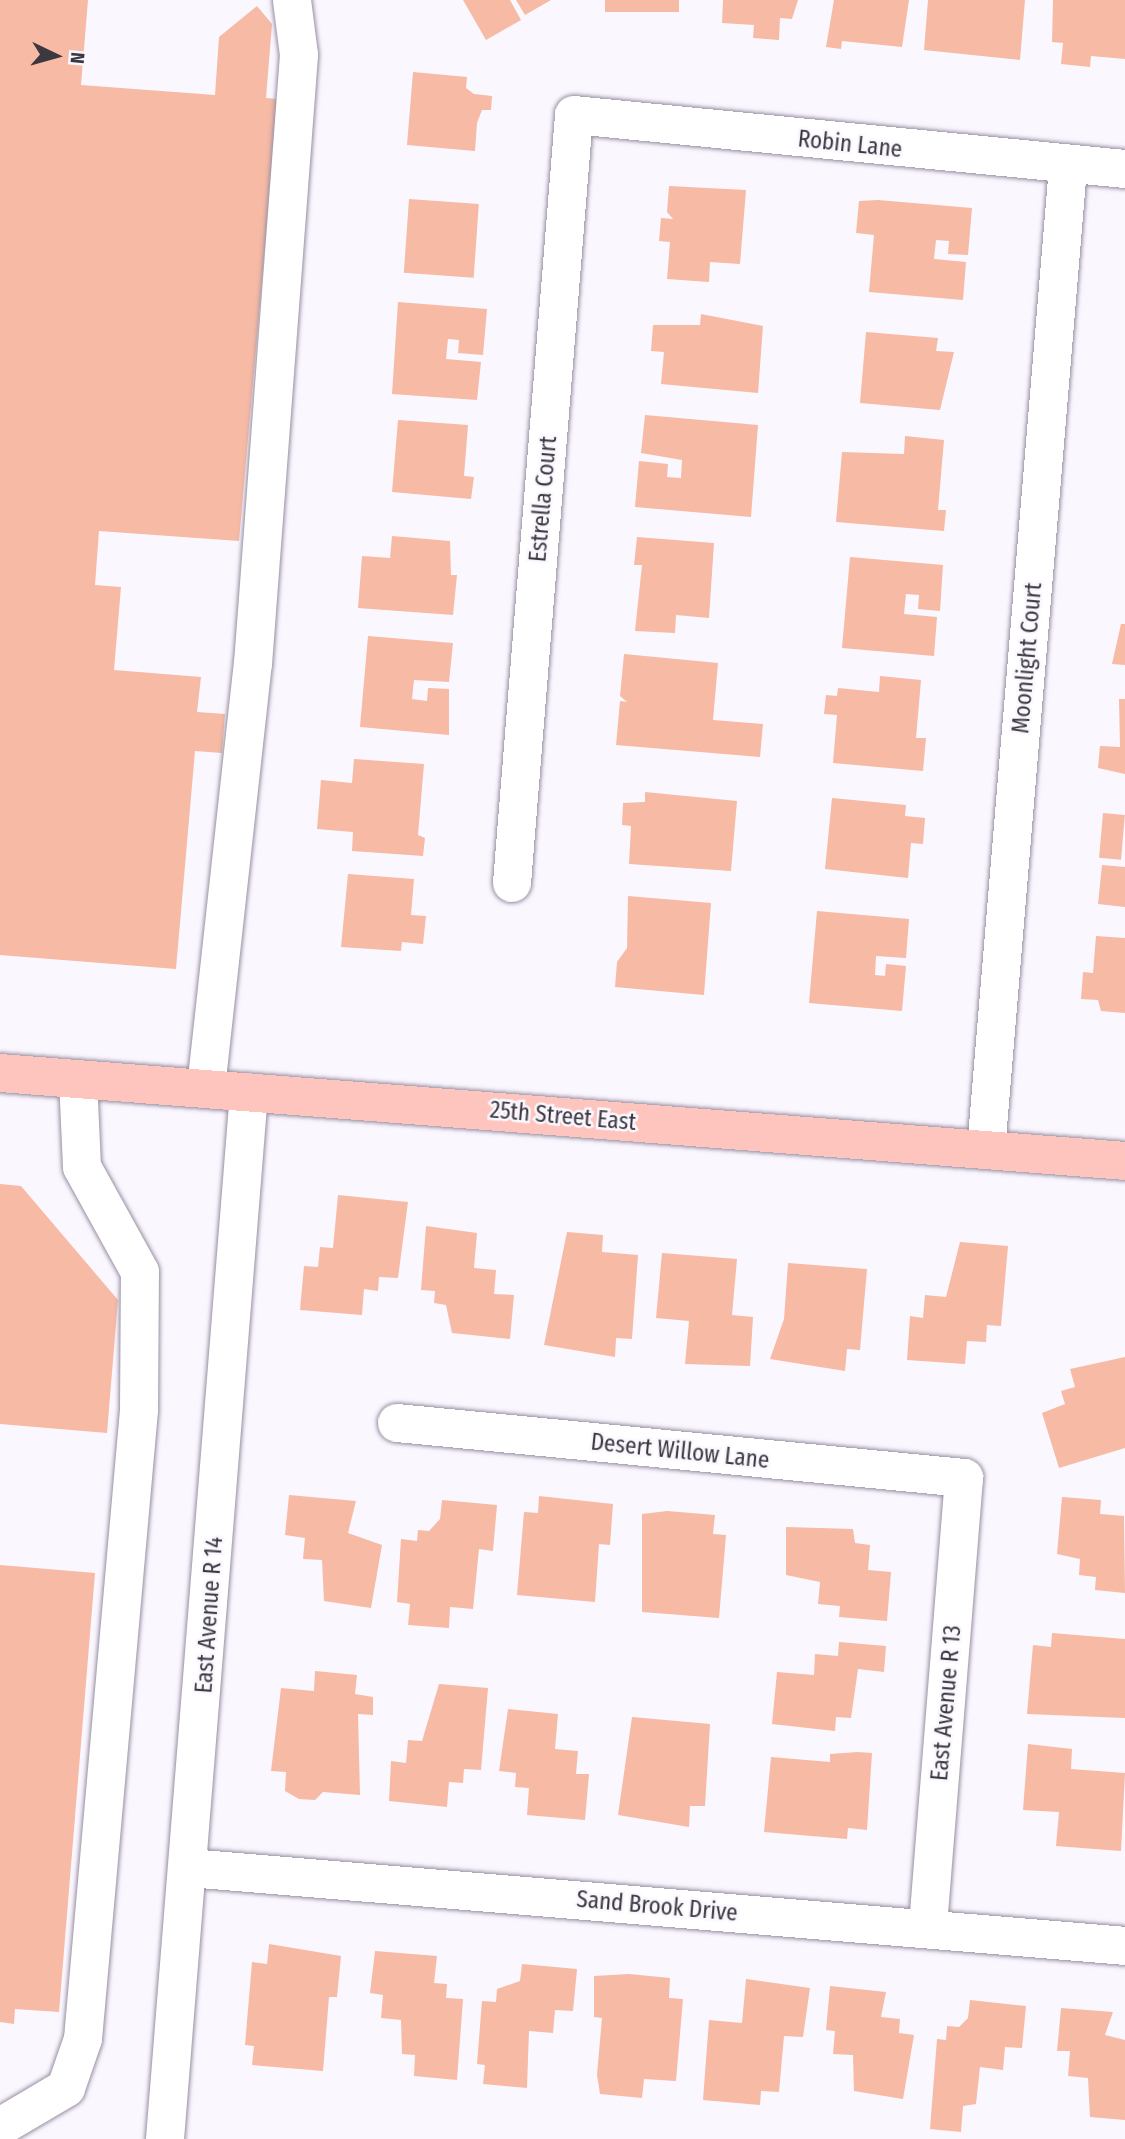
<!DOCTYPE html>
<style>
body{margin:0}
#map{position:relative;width:1125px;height:2139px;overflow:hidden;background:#fbf7ff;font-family:"Fira Sans Condensed",sans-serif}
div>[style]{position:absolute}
.building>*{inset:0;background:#f6baa5;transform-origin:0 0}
.roads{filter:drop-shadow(0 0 2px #988fa1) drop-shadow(0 0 2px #988fa1)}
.minor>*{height:38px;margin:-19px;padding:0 19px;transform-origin:19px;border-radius:19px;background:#fff}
.major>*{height:38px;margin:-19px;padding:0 19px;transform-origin:19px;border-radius:19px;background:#fdc5bd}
span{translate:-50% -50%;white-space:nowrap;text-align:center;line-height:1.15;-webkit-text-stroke:5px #fbf7ff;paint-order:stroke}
.street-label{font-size:23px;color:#3c383f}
.north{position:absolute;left:21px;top:21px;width:70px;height:70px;-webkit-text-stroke:5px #fbf7ff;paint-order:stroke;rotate:95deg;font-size:19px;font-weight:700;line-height:28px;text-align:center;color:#3c383f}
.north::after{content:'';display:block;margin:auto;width:24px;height:32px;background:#3c383f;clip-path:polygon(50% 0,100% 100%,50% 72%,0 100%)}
</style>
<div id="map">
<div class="building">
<div style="clip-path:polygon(0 0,88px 0,81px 85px,215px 95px,219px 37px,257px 6px,272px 24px,266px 98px,278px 99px,239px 541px,99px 531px,95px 585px,121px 587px,114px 670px,201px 677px,197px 712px,225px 714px,222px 753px,195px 751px,176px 969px,0 955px)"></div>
<div style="clip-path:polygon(463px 0,510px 0,521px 20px,486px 40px)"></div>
<div style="clip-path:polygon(516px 0,551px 0,525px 15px)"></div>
<div style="left:605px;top:0;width:74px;height:12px"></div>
<div style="clip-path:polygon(723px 0,798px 0,792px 19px,780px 18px,779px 40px,753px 38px,754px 25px,722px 23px)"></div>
<div style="clip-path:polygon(834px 0,909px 0,902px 47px,842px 41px,841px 49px,826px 47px)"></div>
<div style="clip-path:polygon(928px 0,1025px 0,1020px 60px,924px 50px)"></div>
<div style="clip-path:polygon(1053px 0,1125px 0,1125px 59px,1091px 56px,1090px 67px,1061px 64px,1063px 43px,1052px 42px)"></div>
<div style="clip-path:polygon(413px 72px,467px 77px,466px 88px,474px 94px,492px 96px,491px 110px,482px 110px,477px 123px,475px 151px,407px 145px)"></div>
<div style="clip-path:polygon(669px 186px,746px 190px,740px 264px,710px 262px,709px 282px,667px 279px,670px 242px,659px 241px,661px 218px,673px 219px,667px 212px)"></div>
<div style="left:409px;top:199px;width:70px;height:74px;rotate:4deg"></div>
<div style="clip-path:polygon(878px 200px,972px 208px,968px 255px,948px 254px,949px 241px,936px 240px,934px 259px,966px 262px,963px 300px,869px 292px,874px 235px,856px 233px,859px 201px)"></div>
<div style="clip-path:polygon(398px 302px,487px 309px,483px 355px,458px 353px,459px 340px,448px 339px,446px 359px,481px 362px,477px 400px,392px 394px)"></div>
<div style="clip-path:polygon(701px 314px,763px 326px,758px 393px,661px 384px,664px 352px,651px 351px,653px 325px,700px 325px)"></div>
<div style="clip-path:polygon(866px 332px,938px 338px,936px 351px,954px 352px,940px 410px,860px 403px)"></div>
<div style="clip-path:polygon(645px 415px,758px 425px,751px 517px,635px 507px,639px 461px,668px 464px,667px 477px,681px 478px,682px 460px,641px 453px)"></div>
<div style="clip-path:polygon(398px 420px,468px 425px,464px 476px,474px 477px,471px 499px,392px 492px)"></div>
<div style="clip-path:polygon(905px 436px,944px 440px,938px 510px,946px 510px,944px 531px,836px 522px,842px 452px,904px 454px)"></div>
<div style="clip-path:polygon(392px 536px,450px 541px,451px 575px,457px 575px,453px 615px,358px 608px,362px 556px,390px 558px)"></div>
<div style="clip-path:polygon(637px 537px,714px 543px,709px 618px,676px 615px,675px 633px,635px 631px,642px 565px,634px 565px)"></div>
<div style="clip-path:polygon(850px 557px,943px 565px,940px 611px,918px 609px,919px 595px,906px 594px,904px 614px,937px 617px,934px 656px,842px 648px)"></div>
<div style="clip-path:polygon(1121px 624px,1125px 624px,1125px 665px,1112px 664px)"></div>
<div style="clip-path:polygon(368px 636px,453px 643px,449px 682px,414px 680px,412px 699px,427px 701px,428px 688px,449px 689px,449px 735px,360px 727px)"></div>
<div style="clip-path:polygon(624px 654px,718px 663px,713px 720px,763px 724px,760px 757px,616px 745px,620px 701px,627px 702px,620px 696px)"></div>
<div style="clip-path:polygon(880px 676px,921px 680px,916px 738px,926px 738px,923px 771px,833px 763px,837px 715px,824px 714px,826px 695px,837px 696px,838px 688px,879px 692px)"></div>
<div style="clip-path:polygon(1119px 699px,1125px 699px,1125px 774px,1098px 768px,1100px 746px,1120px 747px)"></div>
<div style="clip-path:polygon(354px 759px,424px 764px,418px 835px,425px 838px,423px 856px,352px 851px,353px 832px,317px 829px,321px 780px,352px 783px)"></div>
<div style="clip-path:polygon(645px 792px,737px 801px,731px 871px,629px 864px,631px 826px,622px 825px,623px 803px,645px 802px)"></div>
<div style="clip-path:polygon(832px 798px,906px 805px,905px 816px,925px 818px,923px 844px,911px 843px,908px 878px,825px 869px)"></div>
<div style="left:1103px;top:813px;width:22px;height:45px;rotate:5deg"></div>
<div style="clip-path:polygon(1102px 865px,1125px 867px,1125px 907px,1098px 904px)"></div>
<div style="clip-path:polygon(348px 874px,414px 879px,411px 915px,426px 916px,423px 944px,402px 942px,401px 951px,341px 947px)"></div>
<div style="clip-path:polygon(628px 896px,711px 903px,704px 995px,615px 987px,617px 962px,627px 948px)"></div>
<div style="clip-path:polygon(817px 911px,909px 919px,906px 958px,876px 956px,875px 975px,885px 976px,886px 964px,906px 966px,902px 1011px,809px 1003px)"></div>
<div style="clip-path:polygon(1096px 936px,1125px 938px,1125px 1013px,1101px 1011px,1098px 1000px,1081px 999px,1083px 972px,1093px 973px)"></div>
<div style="clip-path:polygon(0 1184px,21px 1186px,118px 1300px,107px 1433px,0 1424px)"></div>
<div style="clip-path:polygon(338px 1195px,408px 1202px,398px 1278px,379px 1277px,378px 1291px,364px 1289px,362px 1315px,300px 1310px,304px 1266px,318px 1267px,320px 1247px,333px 1248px)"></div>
<div style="clip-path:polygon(426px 1226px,477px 1233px,474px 1268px,496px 1270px,494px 1294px,514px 1295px,510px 1339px,452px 1333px,446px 1305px,434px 1303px,435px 1291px,421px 1290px)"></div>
<div style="clip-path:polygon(567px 1232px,603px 1235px,602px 1252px,638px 1255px,632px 1339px,616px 1338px,615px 1357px,544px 1345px)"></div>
<div style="clip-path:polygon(960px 1242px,1008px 1246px,1001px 1326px,987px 1325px,986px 1342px,967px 1341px,965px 1364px,907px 1360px,910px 1316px,923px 1318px,925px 1295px,946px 1297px)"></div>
<div style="clip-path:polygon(662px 1253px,737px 1259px,732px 1315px,753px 1317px,750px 1366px,685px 1364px,689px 1321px,656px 1318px)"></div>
<div style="clip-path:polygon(788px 1263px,867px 1269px,860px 1350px,847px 1349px,845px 1371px,770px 1359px,784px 1319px)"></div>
<div style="clip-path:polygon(1125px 1357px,1125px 1448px,1059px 1468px,1042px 1413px,1065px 1404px,1061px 1391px,1075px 1387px,1070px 1369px)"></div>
<div style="clip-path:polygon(289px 1495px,356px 1501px,348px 1533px,382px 1545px,371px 1608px,324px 1601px,322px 1560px,303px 1559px,305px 1538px,285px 1535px)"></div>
<div style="clip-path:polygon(539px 1496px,613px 1504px,610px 1545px,599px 1544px,595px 1602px,517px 1595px,524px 1512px,538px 1513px)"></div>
<div style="clip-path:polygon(1062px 1497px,1101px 1500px,1100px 1514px,1124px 1516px,1125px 1593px,1095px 1590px,1096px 1577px,1079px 1575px,1080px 1559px,1057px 1554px)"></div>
<div style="clip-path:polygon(442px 1500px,497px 1505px,493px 1551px,479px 1549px,473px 1609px,450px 1607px,449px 1628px,408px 1625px,410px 1604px,397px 1602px,401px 1539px,417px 1541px,418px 1530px,429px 1531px,440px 1519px)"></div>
<div style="clip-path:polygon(667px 1511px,715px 1515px,713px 1534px,726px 1535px,719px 1618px,642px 1612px,642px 1514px)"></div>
<div style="clip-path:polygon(786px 1527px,853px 1529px,855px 1543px,870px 1545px,868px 1570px,891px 1572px,887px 1621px,839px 1617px,840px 1606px,818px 1604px,820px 1582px,786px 1575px)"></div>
<div style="clip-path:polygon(0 1565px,95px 1573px,59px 2012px,15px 2009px,14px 2024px,0 2022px)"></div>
<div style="clip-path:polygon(1052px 1633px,1125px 1639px,1125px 1718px,1027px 1714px,1033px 1645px,1051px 1647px)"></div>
<div style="clip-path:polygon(839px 1642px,886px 1646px,884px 1672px,858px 1669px,851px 1718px,836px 1717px,835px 1731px,772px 1724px,777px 1672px,814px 1675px,815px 1654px,838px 1656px)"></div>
<div style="clip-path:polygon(315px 1671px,357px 1675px,355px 1694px,373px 1697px,373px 1715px,358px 1714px,360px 1795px,323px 1792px,315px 1800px,299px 1799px,285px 1791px,286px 1772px,271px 1771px,281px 1688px,314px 1691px)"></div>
<div style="clip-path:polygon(439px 1684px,488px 1688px,481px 1770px,464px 1769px,463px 1783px,449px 1782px,447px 1807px,389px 1801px,391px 1761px,406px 1763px,408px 1740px,422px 1741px)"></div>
<div style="clip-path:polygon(508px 1709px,558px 1714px,555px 1749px,578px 1751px,576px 1774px,589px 1774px,585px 1820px,527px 1815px,529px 1788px,515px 1787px,516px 1773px,499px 1771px)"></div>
<div style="clip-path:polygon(632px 1717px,710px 1724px,705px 1806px,690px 1806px,689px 1827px,618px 1815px)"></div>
<div style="clip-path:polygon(1028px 1744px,1072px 1749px,1071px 1769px,1125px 1773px,1121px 1851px,1056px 1846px,1059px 1812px,1023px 1810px)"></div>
<div style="clip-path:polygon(858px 1752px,872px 1753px,867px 1830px,848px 1828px,847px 1839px,764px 1832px,771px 1757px,830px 1762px,830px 1754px)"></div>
<div style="clip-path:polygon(269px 1944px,341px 1956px,337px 1997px,329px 1997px,323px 2071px,252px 2065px,254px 2046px,245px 2045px,252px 1962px,267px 1964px)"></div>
<div style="clip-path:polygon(375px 1951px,437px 1956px,434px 1983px,447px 1984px,446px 1998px,463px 1999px,457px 2080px,414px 2076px,415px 2055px,402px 2054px,401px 2020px,381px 2018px,383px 1995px,370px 1993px)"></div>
<div style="clip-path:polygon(522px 1964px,577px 1969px,573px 2011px,555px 2010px,553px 2033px,529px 2031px,527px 2088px,483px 2084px,485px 2065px,477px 2064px,482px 2001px,496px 2002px,497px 1989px,520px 1981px)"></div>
<div style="clip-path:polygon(629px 1974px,670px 1978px,669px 1998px,683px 1999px,676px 2081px,644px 2079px,642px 2098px,600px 2094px,597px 2075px,602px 2018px,594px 2017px,594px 1976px)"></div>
<div style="clip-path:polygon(746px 1979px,810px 1988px,803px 2037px,784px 2036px,779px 2092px,761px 2091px,760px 2105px,703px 2100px,709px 2020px,742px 2023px)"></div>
<div style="clip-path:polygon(830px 1986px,886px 1992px,881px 2017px,900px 2019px,899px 2033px,914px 2035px,903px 2099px,854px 2091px,853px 2055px,833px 2054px,835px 2031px,826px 2030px)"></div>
<div style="clip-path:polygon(970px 2000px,1026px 2006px,1022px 2048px,1005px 2047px,1003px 2070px,980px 2067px,976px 2104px,963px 2106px,961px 2132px,930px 2129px,937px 2039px,946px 2040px,947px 2026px,959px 2027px,968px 2018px)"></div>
<div style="clip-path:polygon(1061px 2008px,1113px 2012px,1105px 2035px,1125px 2040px,1125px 2120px,1090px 2117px,1088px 2078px,1068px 2076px,1070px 2051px,1057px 2051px)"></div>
</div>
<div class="roads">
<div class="minor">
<div style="left:512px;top:883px;width:770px;rotate:-85.38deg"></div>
<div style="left:574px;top:115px;width:554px;rotate:5.6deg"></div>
<div style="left:206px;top:1088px;width:427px;rotate:-83.7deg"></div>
<div style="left:253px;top:664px;width:611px;rotate:-85.68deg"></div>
<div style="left:299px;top:55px;width:55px;rotate:-97.3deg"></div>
<div style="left:986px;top:1150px;width:986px;rotate:-85.23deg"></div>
<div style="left:397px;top:1423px;width:570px;rotate:5.54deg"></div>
<div style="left:964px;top:1478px;width:451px;rotate:94.6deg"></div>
<div style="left:189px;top:1868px;width:939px;rotate:4.76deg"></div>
<div style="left:0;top:2127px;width:77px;rotate:-30.6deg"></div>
<div style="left:66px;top:2088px;width:52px;rotate:-70.9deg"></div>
<div style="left:83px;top:2039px;width:631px;rotate:-84.91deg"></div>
<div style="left:139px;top:1410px;width:138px;rotate:-89.6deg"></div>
<div style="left:140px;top:1272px;width:120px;rotate:-118.9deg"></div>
<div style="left:82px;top:1167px;width:88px;rotate:-92.6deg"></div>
<div style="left:165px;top:2139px;width:1050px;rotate:-85.41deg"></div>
</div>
<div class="major">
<div style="left:0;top:1073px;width:1128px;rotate:4.47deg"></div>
</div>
</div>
<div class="street-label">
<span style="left:850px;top:144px;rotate:6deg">Robin Lane</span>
<span style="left:543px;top:499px;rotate:-85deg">Estrella Court</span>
<span style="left:1027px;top:658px;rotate:-85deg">Moonlight Court</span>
<span style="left:563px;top:1116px;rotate:5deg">25th Street East</span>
<span style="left:680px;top:1451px;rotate:6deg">Desert Willow Lane</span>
<span style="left:209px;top:1615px;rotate:-86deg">East Avenue R 14</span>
<span style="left:946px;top:1703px;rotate:-85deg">East Avenue R 13</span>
<span style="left:657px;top:1906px;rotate:5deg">Sand Brook Drive</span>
</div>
<div class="north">N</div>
</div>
